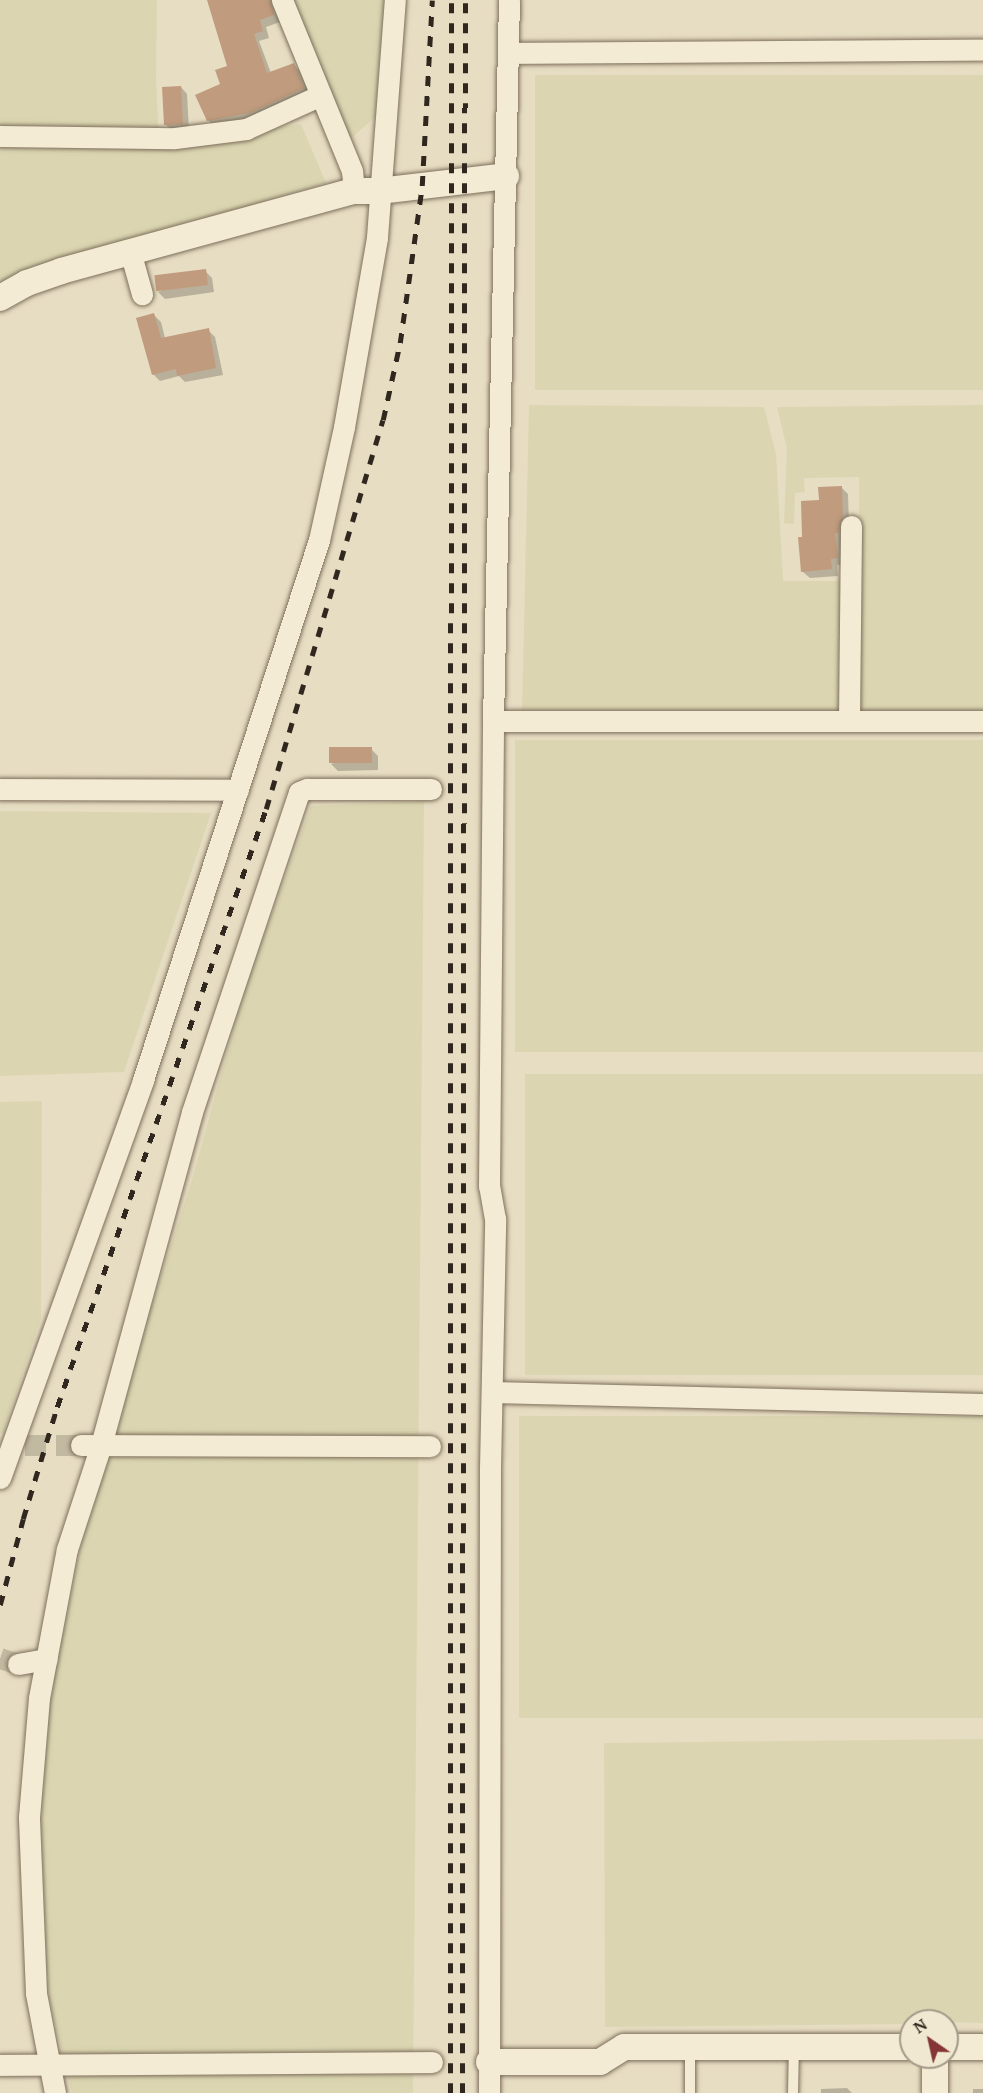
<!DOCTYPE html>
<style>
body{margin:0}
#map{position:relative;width:983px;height:2093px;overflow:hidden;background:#e7ddc2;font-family:"PT Serif",serif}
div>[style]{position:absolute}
.farmland>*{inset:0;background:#dbd6b1;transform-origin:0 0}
.shadow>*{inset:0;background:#0003;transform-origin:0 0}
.building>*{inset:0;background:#c09b7d;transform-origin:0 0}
.minor-tunnel>*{height:21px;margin-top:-10.5px;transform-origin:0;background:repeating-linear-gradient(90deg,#c2b9a1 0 21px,transparent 0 31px)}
.roads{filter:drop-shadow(0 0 2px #7e6f5c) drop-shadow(0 0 2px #7e6f5c)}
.service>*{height:10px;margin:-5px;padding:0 5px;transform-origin:5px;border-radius:5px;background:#f3ebd4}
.minor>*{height:21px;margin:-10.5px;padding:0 10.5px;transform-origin:10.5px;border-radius:10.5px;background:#f3ebd4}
.tertiary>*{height:26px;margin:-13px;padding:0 13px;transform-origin:13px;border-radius:13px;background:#f3ebd4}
.rail>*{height:4.5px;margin-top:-2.25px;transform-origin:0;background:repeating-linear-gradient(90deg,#30271e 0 10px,transparent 0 20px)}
span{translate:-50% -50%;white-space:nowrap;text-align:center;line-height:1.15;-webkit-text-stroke:5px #f0e8d1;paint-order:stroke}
.north{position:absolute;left:899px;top:2009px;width:60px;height:60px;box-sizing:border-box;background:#f0e8d1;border:2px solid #a39b89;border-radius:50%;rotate:326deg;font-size:16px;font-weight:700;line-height:24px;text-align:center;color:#30271e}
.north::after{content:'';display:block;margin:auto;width:21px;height:27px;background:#853634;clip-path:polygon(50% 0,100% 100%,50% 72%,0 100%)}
</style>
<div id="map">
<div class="farmland">
<div style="clip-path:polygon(0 0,157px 0,156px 78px,159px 144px,301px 124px,326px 183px,0 282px)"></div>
<div style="clip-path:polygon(287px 0,389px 0,383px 110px,348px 141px)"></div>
<div style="left:983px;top:75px;width:315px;height:448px;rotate:90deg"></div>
<div style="clip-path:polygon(529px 405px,764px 407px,776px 454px,783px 581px,844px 581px,843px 716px,522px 714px)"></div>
<div style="clip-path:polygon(983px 405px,983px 715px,858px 715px,859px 477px,804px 478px,805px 492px,795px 493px,794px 524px,784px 523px,787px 449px,777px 407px)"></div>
<div style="left:983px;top:740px;width:312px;height:468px;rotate:90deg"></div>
<div style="clip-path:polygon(424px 801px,413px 2093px,72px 2093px,49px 1998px,39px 1869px,45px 1722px,92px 1491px,192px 1180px,245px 988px,311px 806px)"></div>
<div style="clip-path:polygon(0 811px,211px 813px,124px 1072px,0 1076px)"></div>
<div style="left:983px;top:1074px;width:301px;height:458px;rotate:90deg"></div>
<div style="clip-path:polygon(42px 1101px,41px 1318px,3px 1433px,0 1433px,0 1102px)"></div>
<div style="left:983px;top:1416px;width:302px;height:464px;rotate:90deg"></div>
<div style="clip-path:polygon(983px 1739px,983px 2023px,911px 2021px,911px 2024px,605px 2027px,604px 1743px)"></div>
</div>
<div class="shadow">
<div style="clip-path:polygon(218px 0,279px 0,280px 22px,266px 27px,269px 38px,259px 41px,271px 73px,294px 65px,301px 72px,310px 96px,258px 119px,215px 127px,208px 120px,229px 67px)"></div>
<div style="clip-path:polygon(181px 87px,187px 94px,189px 131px,172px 131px,165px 124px)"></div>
<div style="clip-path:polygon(205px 271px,212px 278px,214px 292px,165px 299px,158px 292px)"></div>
<div style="clip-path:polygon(154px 315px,161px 322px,165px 338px,208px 330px,215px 337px,223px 375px,185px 382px,179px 376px,160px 381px,153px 374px)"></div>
<div style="clip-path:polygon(841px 487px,848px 494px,849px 524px,844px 565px,837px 565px,838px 576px,810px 578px,803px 572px,803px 538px)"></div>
<div style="clip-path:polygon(371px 749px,378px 756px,378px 770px,338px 771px,331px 764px)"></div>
<div style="clip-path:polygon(847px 2088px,852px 2093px,821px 2093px,821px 2089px)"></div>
<div style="left:973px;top:2089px;width:10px;height:4px"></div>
</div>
<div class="building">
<div style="clip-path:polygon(207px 0,270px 0,274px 15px,260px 20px,263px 31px,254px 34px,267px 73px,294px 63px,304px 88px,250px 113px,207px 121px,195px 95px,220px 84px,215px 70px,227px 66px)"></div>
<div style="left:181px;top:86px;width:38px;height:19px;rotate:87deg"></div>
<div style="left:206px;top:269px;width:16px;height:52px;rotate:83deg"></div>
<div style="clip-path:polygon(154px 313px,161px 338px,209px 328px,216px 368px,177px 376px,176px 369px,152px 375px,136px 318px)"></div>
<div style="clip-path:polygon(842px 486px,843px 517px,838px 533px,835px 533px,838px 558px,831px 559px,832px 569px,801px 572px,798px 537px,802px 537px,801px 501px,819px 500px,818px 487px)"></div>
<div style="left:372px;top:747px;width:16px;height:43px;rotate:90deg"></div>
</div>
<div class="minor-tunnel">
<div style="left:25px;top:1445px;width:56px"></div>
<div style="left:0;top:1658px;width:19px;rotate:18deg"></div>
</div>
<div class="roads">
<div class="service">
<div style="left:690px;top:2093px;width:46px;rotate:-90deg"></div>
<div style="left:793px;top:2093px;width:47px;rotate:-88.8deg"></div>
</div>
<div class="minor">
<div style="left:282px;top:0;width:185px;rotate:67.7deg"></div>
<div style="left:352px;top:171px;width:20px;rotate:84deg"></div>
<div style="left:509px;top:53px;width:474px;rotate:-0.4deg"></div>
<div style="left:0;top:136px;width:175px;rotate:0.7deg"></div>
<div style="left:175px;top:138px;width:72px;rotate:-7.2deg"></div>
<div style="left:246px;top:129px;width:82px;rotate:-24.4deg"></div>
<div style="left:130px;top:251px;width:45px;rotate:74.4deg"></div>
<div style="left:849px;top:720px;width:194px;rotate:-89.4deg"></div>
<div style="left:493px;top:721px;width:490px"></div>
<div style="left:0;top:789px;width:238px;rotate:0.2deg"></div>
<div style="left:492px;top:1392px;width:491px;rotate:1.4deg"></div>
<div style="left:81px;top:1445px;width:349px;rotate:0.2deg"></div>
<div style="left:0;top:1478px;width:423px;rotate:-70.2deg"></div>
<div style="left:143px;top:1080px;width:568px;rotate:-71.95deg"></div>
<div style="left:319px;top:540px;width:116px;rotate:-77.5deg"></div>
<div style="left:344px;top:427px;width:193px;rotate:-80.1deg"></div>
<div style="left:377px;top:237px;width:238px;rotate:-85.7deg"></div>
<div style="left:18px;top:1664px;width:29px;rotate:-10deg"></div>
<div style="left:0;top:2065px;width:432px;rotate:-0.4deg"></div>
<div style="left:55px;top:2093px;width:102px;rotate:-100.8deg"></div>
<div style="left:36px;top:1993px;width:176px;rotate:-92.3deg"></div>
<div style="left:29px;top:1817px;width:119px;rotate:-85.2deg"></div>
<div style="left:39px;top:1698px;width:152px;rotate:-79.4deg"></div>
<div style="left:67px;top:1549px;width:109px;rotate:-71.9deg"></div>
<div style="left:101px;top:1445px;width:345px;rotate:-74.7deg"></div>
<div style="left:192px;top:1112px;width:337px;rotate:-71.5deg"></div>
<div style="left:299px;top:792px;width:9px;rotate:-21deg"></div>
<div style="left:307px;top:789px;width:124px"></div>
<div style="left:489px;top:2093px;width:625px;rotate:-89.91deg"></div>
<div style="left:490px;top:1468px;width:249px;rotate:-88.8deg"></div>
<div style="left:495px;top:1219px;width:34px;rotate:-100deg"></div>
<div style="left:489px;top:1186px;width:465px;rotate:-89.5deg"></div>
<div style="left:493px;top:721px;width:721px;rotate:-88.73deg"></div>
</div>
<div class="tertiary">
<div style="left:0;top:298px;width:31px;rotate:-29deg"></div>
<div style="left:27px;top:283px;width:36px;rotate:-19deg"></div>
<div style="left:61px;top:271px;width:304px;rotate:-15.3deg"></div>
<div style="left:354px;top:191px;width:25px"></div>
<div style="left:379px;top:191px;width:128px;rotate:-6.7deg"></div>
<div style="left:947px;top:2047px;width:36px"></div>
<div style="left:489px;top:2062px;width:111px"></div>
<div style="left:600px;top:2062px;width:28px;rotate:-32deg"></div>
<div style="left:624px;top:2047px;width:287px"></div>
<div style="left:935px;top:2093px;width:36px;rotate:-90deg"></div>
</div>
</div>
<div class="rail">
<div style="left:0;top:1605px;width:89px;rotate:-75deg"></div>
<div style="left:23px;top:1519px;width:117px;rotate:-73.1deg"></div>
<div style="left:57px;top:1407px;width:633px;rotate:-70.74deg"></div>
<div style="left:266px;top:809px;width:406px;rotate:-73.3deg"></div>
<div style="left:383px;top:420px;width:79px;rotate:-77.6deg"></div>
<div style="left:400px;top:343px;width:159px;rotate:-82deg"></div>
<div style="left:422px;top:186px;width:186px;rotate:-86.9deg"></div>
<div style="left:450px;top:2093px;width:2093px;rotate:-89.97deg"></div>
<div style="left:462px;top:2093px;width:2093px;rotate:-89.92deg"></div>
</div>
<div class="north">N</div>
</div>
